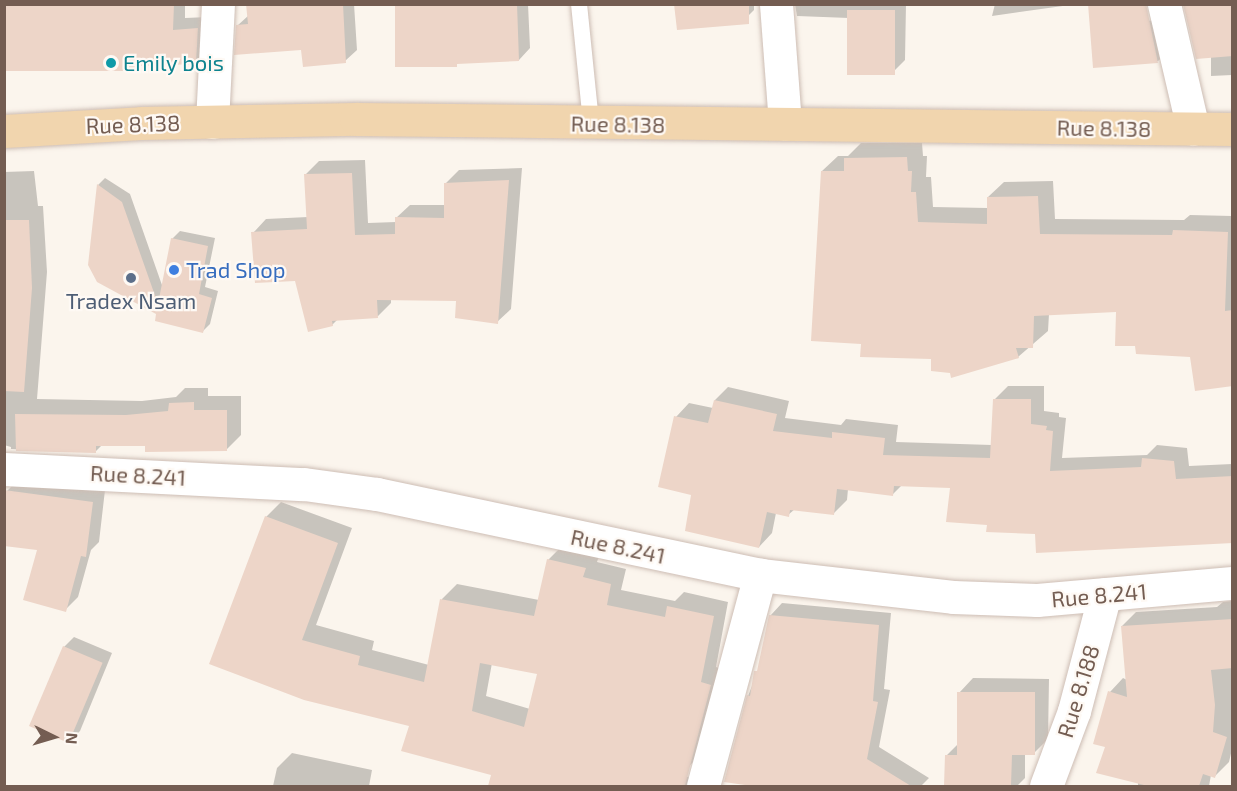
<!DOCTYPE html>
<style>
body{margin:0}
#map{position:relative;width:1237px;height:791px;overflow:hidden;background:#fbf5ed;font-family:"Exo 2",sans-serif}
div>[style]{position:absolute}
.shadow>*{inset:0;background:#0003}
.building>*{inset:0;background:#edd5c8;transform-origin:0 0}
.roads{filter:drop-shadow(0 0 2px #cdbdb4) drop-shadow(0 0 2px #cdbdb4)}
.service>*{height:16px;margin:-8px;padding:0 8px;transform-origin:8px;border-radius:8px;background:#fff}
.minor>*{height:33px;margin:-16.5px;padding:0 16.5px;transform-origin:16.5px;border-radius:16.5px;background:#fff}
.primary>*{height:33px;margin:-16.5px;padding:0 16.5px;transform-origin:16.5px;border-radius:16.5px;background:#f1d5ae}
.dots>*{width:16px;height:16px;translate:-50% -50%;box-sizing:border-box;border:3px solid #fef9f4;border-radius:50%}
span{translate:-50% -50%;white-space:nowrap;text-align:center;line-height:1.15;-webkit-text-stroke:4.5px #fef9f4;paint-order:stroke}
.culture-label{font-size:22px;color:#0d838f}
.left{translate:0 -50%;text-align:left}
.street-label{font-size:22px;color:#745d52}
.shop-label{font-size:22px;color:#366cbe}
.service-label{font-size:22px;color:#4e5e75}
.frame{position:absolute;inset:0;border:6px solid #745d52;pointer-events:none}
.north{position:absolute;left:24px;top:707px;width:60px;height:60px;-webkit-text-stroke:4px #fef9f4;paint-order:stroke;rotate:95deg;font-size:16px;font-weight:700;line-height:24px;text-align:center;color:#745d52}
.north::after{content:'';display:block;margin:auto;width:21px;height:27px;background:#745d52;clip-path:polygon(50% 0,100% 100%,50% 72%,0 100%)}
</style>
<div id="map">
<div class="shadow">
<div style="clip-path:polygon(4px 4px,185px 4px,185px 18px,209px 17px,208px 50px,196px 62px,142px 65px,137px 70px)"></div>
<div style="clip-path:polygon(247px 4px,354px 4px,357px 50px,345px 61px,237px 26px,249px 15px)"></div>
<div style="clip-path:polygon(396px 4px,528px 4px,530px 48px,519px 60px,459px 62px,456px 65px)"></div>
<div style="clip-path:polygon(676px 4px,754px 4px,754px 10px,741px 23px)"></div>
<div style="clip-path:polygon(795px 4px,906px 4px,905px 60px,892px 73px,849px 18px,797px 16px)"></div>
<div style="clip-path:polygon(995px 4px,1077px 4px,992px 16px)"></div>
<div style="clip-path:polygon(1232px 4px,1232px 75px,1211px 76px,1211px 56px)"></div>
<div style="clip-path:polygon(1160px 20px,1168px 52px,1158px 61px,1094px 67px,1102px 24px)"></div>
<div style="clip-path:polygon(861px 143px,922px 143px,923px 156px,927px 156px,926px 177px,931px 177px,933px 207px,988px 208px,988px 197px,1004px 182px,1053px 181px,1055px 219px,1184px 220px,1190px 215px,1232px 216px,1232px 385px,1192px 356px,1137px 344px,1117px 310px,1049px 314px,1048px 331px,1018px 357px,951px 371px,932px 358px,862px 343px,822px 171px,838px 156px,848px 156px)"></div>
<div style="clip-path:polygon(365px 160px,368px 223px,396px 222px,396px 218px,410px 205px,445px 205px,445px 184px,459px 170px,522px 168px,511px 309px,497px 322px,458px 300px,391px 299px,391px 303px,378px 316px,338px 319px,332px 325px,296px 279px,253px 233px,266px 219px,308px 217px,306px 174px,319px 161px)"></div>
<div style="clip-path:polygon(34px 171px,38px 206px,43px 206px,47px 272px,37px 399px,142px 401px,176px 397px,185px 388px,208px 388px,208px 396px,241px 396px,241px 435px,226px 450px,147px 444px,102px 445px,95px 452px,11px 449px,11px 447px,4px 445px,4px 172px)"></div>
<div style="clip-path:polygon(105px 178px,130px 194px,163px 288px,172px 239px,180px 231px,215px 238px,205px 287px,218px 291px,210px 324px,202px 332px,158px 313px,98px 185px)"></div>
<div style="clip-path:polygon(1008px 386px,1044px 386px,1044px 411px,1059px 413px,1059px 417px,1066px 418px,1062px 458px,1147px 455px,1157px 445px,1187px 448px,1189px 466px,1232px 464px,1232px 542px,1037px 533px,988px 523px,952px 486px,902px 485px,893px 494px,848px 489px,847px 500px,834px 513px,795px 509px,788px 515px,776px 513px,772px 533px,759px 547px,692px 494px,676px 417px,689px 403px,713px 408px,715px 400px,728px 387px,789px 401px,785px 418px,841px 425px,846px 419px,898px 425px,896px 442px,992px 445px,995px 399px)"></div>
<div style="clip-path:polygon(20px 478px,105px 490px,99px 542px,91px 550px,78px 597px,65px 610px,39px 549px,7px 491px)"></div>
<div style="clip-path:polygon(evenodd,281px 502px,352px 528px,316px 625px,374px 641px,372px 650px,429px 665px,442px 599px,457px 584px,539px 600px,548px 560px,563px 545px,600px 553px,597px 562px,626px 569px,621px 590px,675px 601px,684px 592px,728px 602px,716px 667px,725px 670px,703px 753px,687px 768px,668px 769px,700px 782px,696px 786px,489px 786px,493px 774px,411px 725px,304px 698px,266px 517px,281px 502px,492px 663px,539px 673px,530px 709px,486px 696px,492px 663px)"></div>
<div style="clip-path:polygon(1232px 601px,1232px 749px,1229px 762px,1215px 776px,1211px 775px,1209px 786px,1138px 786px,1138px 783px,1107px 746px,1110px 692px,1123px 678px,1127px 680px,1122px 626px,1136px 612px,1217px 607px,1223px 602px)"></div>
<div style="clip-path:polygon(782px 603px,891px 613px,884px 689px,890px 690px,879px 747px,929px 778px,921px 786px,776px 786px,743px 780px,748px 696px,759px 668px,770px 616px)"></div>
<div style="clip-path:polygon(74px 637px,112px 653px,80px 731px,70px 741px,64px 647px)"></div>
<div style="clip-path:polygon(973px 678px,1049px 679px,1048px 739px,1034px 753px,1025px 753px,1025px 778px,1017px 786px,946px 786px,947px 755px,959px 743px,959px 693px)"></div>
<div style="clip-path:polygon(292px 753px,372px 770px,369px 786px,273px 786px,277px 768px)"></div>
</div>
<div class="building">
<div style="clip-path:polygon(4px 4px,174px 4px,173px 30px,198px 28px,196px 64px,138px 66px,138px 71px,4px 71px)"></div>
<div style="clip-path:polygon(246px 4px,343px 4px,346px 63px,303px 67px,301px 50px,234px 55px,236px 25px,248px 24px)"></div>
<div style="clip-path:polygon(395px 4px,517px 4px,519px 61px,457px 64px,457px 67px,395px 67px)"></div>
<div style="clip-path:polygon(674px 4px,749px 4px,749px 24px,677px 30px)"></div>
<div style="clip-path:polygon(1088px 4px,1146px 4px,1158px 63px,1093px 68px)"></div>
<div style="clip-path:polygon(1183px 4px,1233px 4px,1233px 56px,1196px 59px)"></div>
<div style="left:847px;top:10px;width:48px;height:65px"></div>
<div style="clip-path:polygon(907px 157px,908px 171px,912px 171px,911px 192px,916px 192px,918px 222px,987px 224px,987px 197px,1038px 196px,1040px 234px,1172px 235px,1173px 230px,1228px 232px,1225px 311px,1233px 310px,1233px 386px,1195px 391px,1190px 357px,1136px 354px,1135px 346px,1115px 346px,1116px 312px,1034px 316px,1033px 348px,1016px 348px,1019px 358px,951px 378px,950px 373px,931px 371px,931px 359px,860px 357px,861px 344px,811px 341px,821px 171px,844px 171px,844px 158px)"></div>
<div style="clip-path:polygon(352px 173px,355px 235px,395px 234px,395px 217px,444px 218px,444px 183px,509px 180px,498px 324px,455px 318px,456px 301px,377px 300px,378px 318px,332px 321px,333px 326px,308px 332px,295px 281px,255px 283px,251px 232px,307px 229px,304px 174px)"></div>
<div style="clip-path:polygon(97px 184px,122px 202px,158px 304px,171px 238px,208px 246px,199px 294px,212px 298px,203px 333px,155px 321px,156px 314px,97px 282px,88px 265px)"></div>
<div style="clip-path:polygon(4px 220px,29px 220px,32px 288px,24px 392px,4px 391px)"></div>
<div style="clip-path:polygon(993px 399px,1031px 399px,1031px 424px,1047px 426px,1046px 430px,1053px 431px,1050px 471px,1141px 467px,1142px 458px,1174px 461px,1176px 479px,1233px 476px,1233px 543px,1036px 553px,1035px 534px,986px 532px,987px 525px,946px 522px,950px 488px,894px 486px,893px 496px,837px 489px,834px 515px,790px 510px,789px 517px,767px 512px,759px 548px,685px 531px,691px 495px,658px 487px,674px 416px,708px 423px,714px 400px,777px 414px,773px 431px,832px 438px,832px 432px,885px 438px,883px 455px,990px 458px)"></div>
<div style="clip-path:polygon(194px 402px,194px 410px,227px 410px,227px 451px,145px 452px,145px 446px,96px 446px,96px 453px,16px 451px,15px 414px,126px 415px,168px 411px,169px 403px)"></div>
<div style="clip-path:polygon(4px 490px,93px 502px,86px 557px,81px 556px,66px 612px,23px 600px,37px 550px,4px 546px)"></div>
<div style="clip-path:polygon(evenodd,265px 516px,338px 543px,302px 640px,360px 656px,358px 665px,424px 682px,440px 599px,534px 616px,547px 559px,586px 568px,583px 577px,611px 584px,607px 605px,665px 617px,667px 606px,714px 616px,701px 682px,711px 685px,685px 786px,488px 786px,491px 775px,401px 751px,409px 726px,304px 700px,209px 664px,265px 516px,480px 663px,537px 674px,524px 727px,472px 711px,480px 663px)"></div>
<div style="clip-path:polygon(769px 615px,879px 625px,873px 701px,878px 702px,867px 759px,911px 786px,752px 786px,724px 782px,747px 695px,750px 696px,754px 671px,757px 671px)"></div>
<div style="clip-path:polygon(1233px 619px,1233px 668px,1211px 670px,1215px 705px,1213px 732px,1227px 737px,1215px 778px,1203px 774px,1199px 786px,1148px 786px,1096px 773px,1105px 747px,1093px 744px,1108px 691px,1127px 697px,1121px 626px)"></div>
<div style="left:63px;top:646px;width:43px;height:87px;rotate:23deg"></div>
<div style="clip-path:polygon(957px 692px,1035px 692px,1035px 755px,1012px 755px,1011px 786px,944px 786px,945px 755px,957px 755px)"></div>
</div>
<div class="roads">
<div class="service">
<div style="left:579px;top:4px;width:120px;rotate:84.2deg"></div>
</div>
<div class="minor">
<div style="left:776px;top:4px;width:120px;rotate:85.7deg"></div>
<div style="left:1164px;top:4px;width:128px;rotate:76.9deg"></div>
<div style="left:212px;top:122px;width:118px;rotate:-87.1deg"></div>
<div style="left:4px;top:469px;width:300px;rotate:2.9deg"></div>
<div style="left:304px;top:484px;width:74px;rotate:7.8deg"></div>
<div style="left:377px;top:494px;width:391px;rotate:11.9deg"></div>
<div style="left:760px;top:575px;width:194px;rotate:6.5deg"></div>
<div style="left:953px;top:597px;width:84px;rotate:2deg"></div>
<div style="left:1037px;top:600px;width:196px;rotate:-5deg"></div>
<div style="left:703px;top:786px;width:219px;rotate:-74.9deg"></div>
<div style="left:1046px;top:786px;width:80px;rotate:-69.5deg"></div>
<div style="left:1074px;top:711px;width:121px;rotate:-75.2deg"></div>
</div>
<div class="primary">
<div style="left:4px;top:131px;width:137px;rotate:-3.3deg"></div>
<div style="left:141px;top:123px;width:215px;rotate:-1.1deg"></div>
<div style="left:356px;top:119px;width:876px;rotate:0.65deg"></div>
</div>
</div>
<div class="dots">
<div style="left:111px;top:63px;background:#0f9aa8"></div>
<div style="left:174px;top:270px;background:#3f7fe0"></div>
<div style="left:131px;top:278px;background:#5c6f8a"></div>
</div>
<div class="culture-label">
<span class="left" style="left:123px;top:63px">Emily bois</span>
</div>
<div class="street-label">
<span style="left:133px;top:124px;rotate:-2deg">Rue 8.138</span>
<span style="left:618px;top:124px;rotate:1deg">Rue 8.138</span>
<span style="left:1104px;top:128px;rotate:1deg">Rue 8.138</span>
<span style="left:138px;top:475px;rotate:3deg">Rue 8.241</span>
<span style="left:618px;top:546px;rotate:12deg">Rue 8.241</span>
<span style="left:1099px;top:595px;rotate:-5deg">Rue 8.241</span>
<span style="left:1078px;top:691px;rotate:-73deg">Rue 8.188</span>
</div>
<div class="shop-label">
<span class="left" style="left:186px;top:270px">Trad Shop</span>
</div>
<div class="service-label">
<span style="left:131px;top:301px">Tradex Nsam</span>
</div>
<div class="frame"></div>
<div class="north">N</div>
</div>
